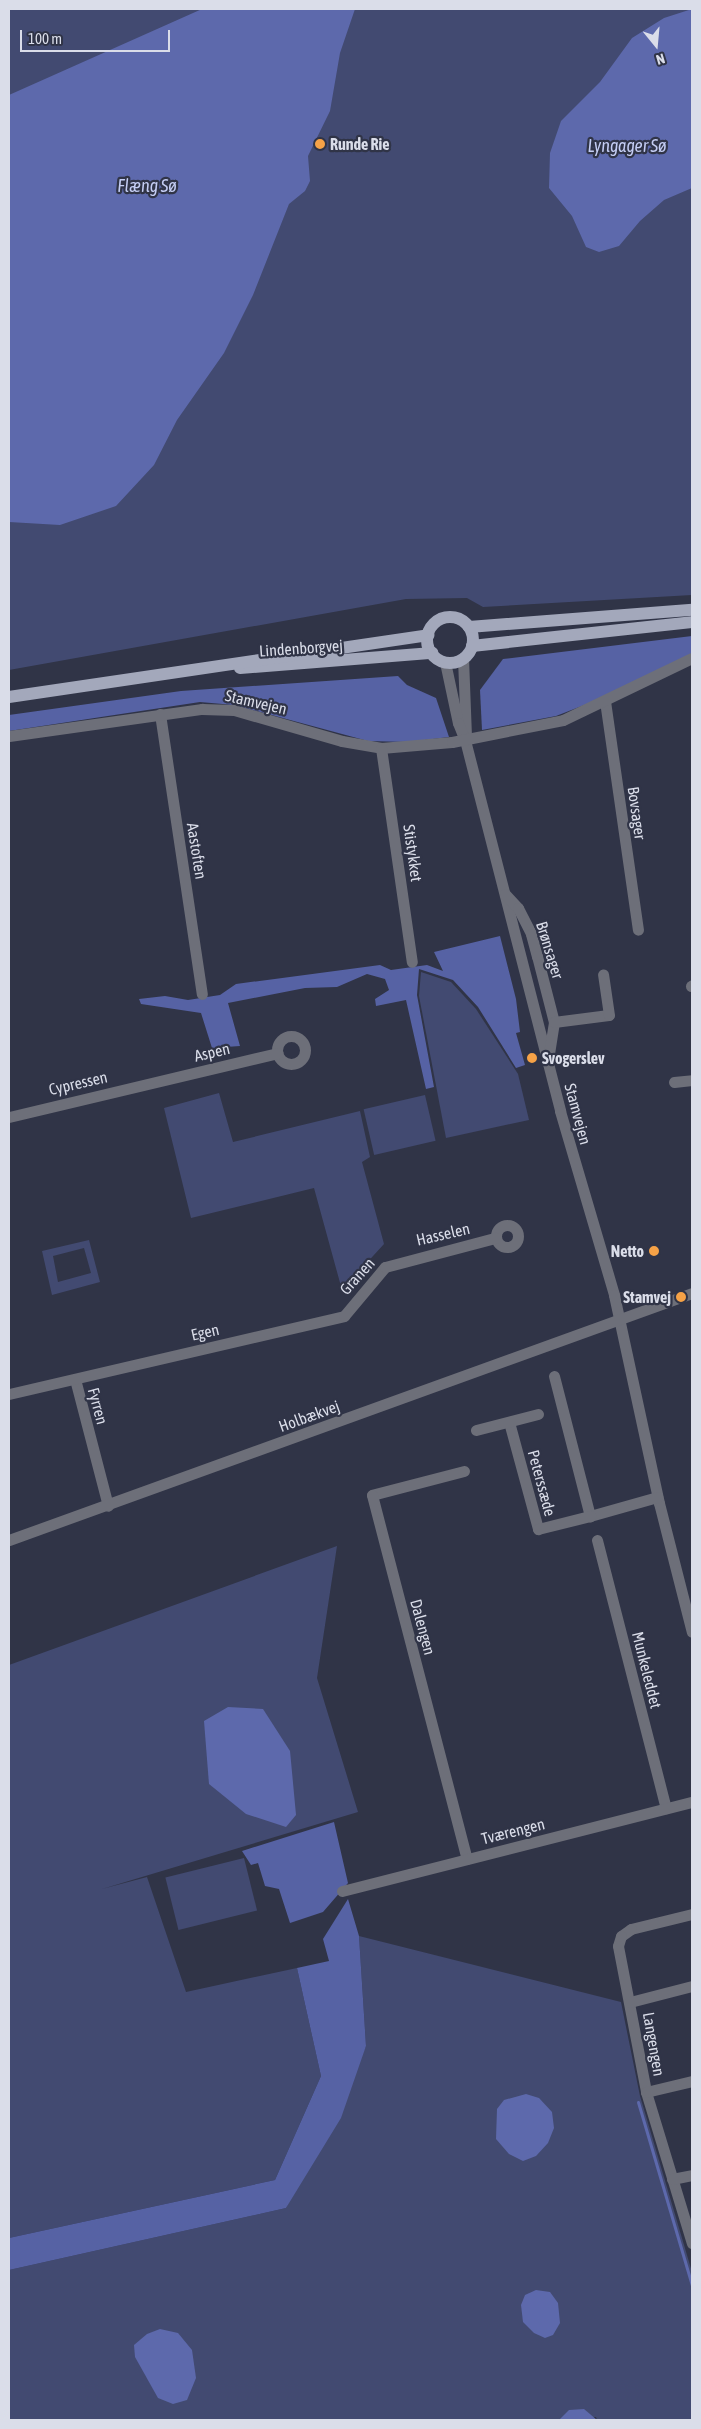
<!DOCTYPE html>
<meta charset="utf-8">
<style>
body{margin:0}
#map{position:relative;width:701px;height:2429px;overflow:hidden;background:#303447;font-family:"Asap Condensed",sans-serif}
div>[style]{position:absolute}
.green>*{inset:0;background:#424a71;transform-origin:0 0}
.forest>*{inset:0;background:#5662a4}
.water>*{inset:0;background:#5d69ac}
.stream>*{height:3px;margin:-1.5px;padding:0 1.5px;transform-origin:1.5px;border-radius:1.5px;background:#5d69ac}
.minor>*{height:11px;margin:-5.5px;padding:0 5.5px;transform-origin:5.5px;border-radius:5.5px;background:#6d6f79}
.minor>.ring{margin:-5.5px;padding:0;box-sizing:content-box;background:none;border:11px solid #6d6f79;border-radius:50%}
.major>*{height:12px;margin:-6px;padding:0 6px;transform-origin:6px;border-radius:6px;background:#a3a8bb}
.major>.ring{margin:-6px;padding:0;box-sizing:content-box;background:none;border:12px solid #a3a8bb;border-radius:50%}
.dots>*{width:14px;height:14px;translate:-50% -50%;box-sizing:border-box;border:2px solid #303447;border-radius:50%}
span{translate:-50% -50%;white-space:nowrap;text-align:center;line-height:1.15;-webkit-text-stroke:4.5px #303447;paint-order:stroke}
.poi-label{font-size:16px;color:#dadde9;font-weight:700}
.left{translate:0 -50%;text-align:left}
.right{translate:-100% -50%;text-align:right}
.street-label{font-size:16px;color:#dadde9}
.water-label{font-size:18px;color:#c4cdf4;font-style:italic}
.frame{position:absolute;inset:0;border:10px solid #dadde9;pointer-events:none}
.north{position:absolute;left:631px;top:20px;width:50px;height:50px;-webkit-text-stroke:4px #303447;paint-order:stroke;rotate:163deg;font-size:14px;font-weight:700;line-height:20px;text-align:center;color:#dadde9}
.north::after{content:'';display:block;margin:auto;width:18px;height:22px;background:#dadde9;clip-path:polygon(50% 0,100% 100%,50% 72%,0 100%)}
.scale{position:absolute;left:20px;top:30px;width:150px;height:22px;box-sizing:border-box;border:2px solid #dadde9;border-top:0;padding-left:6px;font-size:15px;line-height:18px;white-space:nowrap;color:#dadde9;-webkit-text-stroke:4px #303447;paint-order:stroke}
</style>
<div id="map">
<div class="green">
<div style="clip-path:polygon(9px 9px,692px 9px,692px 595px,483px 607px,467px 598px,406px 599px,9px 670px)"></div>
<div style="clip-path:polygon(421px 972px,451px 982px,476px 1009px,518px 1074px,529px 1120px,446px 1138px,419px 996px)"></div>
<div style="clip-path:polygon(219px 1093px,233px 1142px,360px 1111px,370px 1157px,362px 1162px,384px 1244px,342px 1290px,314px 1188px,191px 1218px,164px 1108px)"></div>
<div style="left:425px;top:1095px;width:47px;height:63px;rotate:77deg"></div>
<div style="clip-path:polygon(evenodd,89px 1240px,100px 1282px,52px 1295px,42px 1251px,89px 1240px,84px 1248px,91px 1273px,58px 1282px,53px 1256px,84px 1248px)"></div>
<div style="clip-path:polygon(337px 1546px,317px 1678px,358px 1812px,102px 1889px,147px 1877px,186px 1992px,297px 1968px,321px 2076px,275px 2180px,9px 2238px,9px 1665px)"></div>
<div style="left:244px;top:1858px;width:54px;height:81px;rotate:76deg"></div>
<div style="clip-path:polygon(359px 1936px,621px 2002px,640px 2096px,692px 2272px,692px 2420px,597px 2420px,596px 2417px,559px 2420px,9px 2420px,9px 2270px,286px 2208px,366px 2046px)"></div>
</div>
<div class="forest">
<div style="clip-path:polygon(692px 636px,692px 654px,605px 697px,556px 716px,482px 730px,480px 690px,503px 659px)"></div>
<div style="clip-path:polygon(398px 676px,407px 685px,436px 698px,449px 737px,408px 742px,368px 741px,234px 705px,200px 702px,9px 731px,9px 715px,181px 691px)"></div>
<div style="clip-path:polygon(500px 936px,516px 999px,520px 1032px,516px 1033px,525px 1065px,516px 1068px,478px 1007px,453px 980px,419px 969px,417px 995px,434px 1087px,426px 1089px,406px 1000px,376px 1006px,375px 999px,389px 990px,385px 979px,367px 974px,337px 987px,305px 988px,228px 1003px,240px 1046px,212px 1048px,201px 1013px,141px 1004px,139px 999px,165px 996px,188px 1000px,220px 995px,236px 984px,380px 965px,391px 970px,427px 965px,443px 971px,434px 952px)"></div>
<div style="clip-path:polygon(334px 1822px,348px 1883px,323px 1912px,290px 1923px,279px 1889px,265px 1886px,258px 1863px,251px 1865px,242px 1851px)"></div>
<div style="clip-path:polygon(348px 1899px,359px 1936px,366px 2046px,341px 2118px,286px 2208px,9px 2270px,9px 2238px,275px 2180px,321px 2076px,297px 1968px,329px 1961px,323px 1939px)"></div>
</div>
<div class="water">
<div style="clip-path:polygon(202px 9px,355px 9px,340px 53px,330px 111px,308px 156px,310px 181px,305px 191px,289px 204px,253px 295px,224px 353px,177px 420px,154px 465px,116px 506px,60px 525px,9px 522px,9px 95px)"></div>
<div style="clip-path:polygon(692px 9px,692px 188px,664px 200px,640px 221px,619px 246px,599px 252px,586px 247px,572px 216px,549px 188px,550px 153px,561px 121px,600px 82px,632px 38px,664px 18px)"></div>
<div style="clip-path:polygon(228px 1707px,263px 1709px,290px 1751px,296px 1815px,286px 1827px,246px 1814px,209px 1784px,204px 1721px)"></div>
<div style="clip-path:polygon(526px 2094px,539px 2098px,552px 2112px,554px 2128px,548px 2143px,536px 2156px,523px 2161px,509px 2154px,496px 2139px,497px 2109px,504px 2100px)"></div>
<div style="clip-path:polygon(536px 2290px,550px 2292px,558px 2303px,560px 2323px,553px 2335px,545px 2338px,534px 2333px,523px 2322px,521px 2305px,525px 2295px)"></div>
<div style="clip-path:polygon(160px 2329px,178px 2333px,192px 2350px,196px 2378px,187px 2400px,173px 2404px,158px 2398px,135px 2357px,134px 2345px,147px 2334px)"></div>
<div style="clip-path:polygon(584px 2409px,597px 2420px,559px 2420px,569px 2410px)"></div>
</div>
<div class="stream">
<div style="left:638px;top:2102px;width:191px;rotate:73.6deg"></div>
</div>
<div class="minor">
<div style="left:463px;top:658px;width:79px;rotate:87.8deg"></div>
<div style="left:445px;top:662px;width:62px;rotate:78deg"></div>
<div style="left:458px;top:723px;width:18px;rotate:68deg"></div>
<div style="left:465px;top:740px;width:383px;rotate:75.6deg"></div>
<div style="left:560px;top:1111px;width:192px;rotate:73.6deg"></div>
<div style="left:614px;top:1295px;width:213px;rotate:77.8deg"></div>
<div style="left:659px;top:1503px;width:133px;rotate:75.7deg"></div>
<div style="left:605px;top:701px;width:231px;rotate:81.8deg"></div>
<div style="left:160px;top:714px;width:283px;rotate:81.5deg"></div>
<div style="left:9px;top:736px;width:195px;rotate:-8deg"></div>
<div style="left:202px;top:709px;width:32px;rotate:2deg"></div>
<div style="left:234px;top:710px;width:112px;rotate:16deg"></div>
<div style="left:342px;top:741px;width:40px;rotate:10deg"></div>
<div style="left:381px;top:748px;width:71px;rotate:-4.8deg"></div>
<div style="left:452px;top:742px;width:113px;rotate:-11.2deg"></div>
<div style="left:563px;top:720px;width:143px;rotate:-25.7deg"></div>
<div style="left:381px;top:748px;width:216px;rotate:81.8deg"></div>
<div style="left:505px;top:894px;width:19px;rotate:47deg"></div>
<div style="left:518px;top:908px;width:29px;rotate:63deg"></div>
<div style="left:531px;top:934px;width:23px;rotate:75deg"></div>
<div style="left:537px;top:956px;width:68px;rotate:75.6deg"></div>
<div style="left:554px;top:1022px;width:36px;rotate:99deg"></div>
<div style="left:691px;top:986px;width:1px;rotate:-45deg"></div>
<div style="left:554px;top:1022px;width:55px;rotate:-7.3deg"></div>
<div style="left:609px;top:1015px;width:41px;rotate:-98.3deg"></div>
<div class="ring" style="left:277px;top:1036px;width:17px;height:17px"></div>
<div style="left:674px;top:1082px;width:18px;rotate:-6deg"></div>
<div style="left:9px;top:1117px;width:276px;rotate:-13.4deg"></div>
<div class="ring" style="left:496px;top:1225px;width:11px;height:11px"></div>
<div style="left:554px;top:1376px;width:145px;rotate:75.6deg"></div>
<div style="left:590px;top:1516px;width:70px;rotate:-15.8deg"></div>
<div style="left:75px;top:1379px;width:131px;rotate:75.4deg"></div>
<div style="left:9px;top:1394px;width:344px;rotate:-13.1deg"></div>
<div style="left:344px;top:1316px;width:64px;rotate:-50.1deg"></div>
<div style="left:385px;top:1267px;width:114px;rotate:-14.8deg"></div>
<div style="left:509px;top:1422px;width:111px;rotate:74.8deg"></div>
<div style="left:538px;top:1529px;width:54px;rotate:-14deg"></div>
<div style="left:476px;top:1430px;width:64px;rotate:-14.5deg"></div>
<div style="left:464px;top:1471px;width:95px;rotate:165.4deg"></div>
<div style="left:372px;top:1495px;width:376px;rotate:75.4deg"></div>
<div style="left:9px;top:1540px;width:726px;rotate:-19.88deg"></div>
<div style="left:597px;top:1540px;width:277px;rotate:75.6deg"></div>
<div style="left:342px;top:1891px;width:361px;rotate:-14.3deg"></div>
<div style="left:692px;top:1914px;width:63px;rotate:166.2deg"></div>
<div style="left:631px;top:1929px;width:12px;rotate:145deg"></div>
<div style="left:621px;top:1936px;width:10px;rotate:107deg"></div>
<div style="left:618px;top:1946px;width:149px;rotate:79.1deg"></div>
<div style="left:646px;top:2092px;width:158px;rotate:73.1deg"></div>
<div style="left:630px;top:2002px;width:64px;rotate:-14.5deg"></div>
<div style="left:646px;top:2092px;width:47px;rotate:-13.4deg"></div>
<div style="left:672px;top:2179px;width:20px;rotate:-11deg"></div>
</div>
<div class="major">
<div class="ring" style="left:427px;top:617px;width:34px;height:34px"></div>
<div style="left:469px;top:627px;width:224px;rotate:-4.4deg"></div>
<div style="left:472px;top:646px;width:221px;rotate:-6.2deg"></div>
<div style="left:240px;top:668px;width:193px;rotate:-4.5deg"></div>
<div style="left:9px;top:697px;width:424px;rotate:-8.4deg"></div>
</div>
<div class="dots">
<div style="left:320px;top:144px;background:#f6a247"></div>
<div style="left:532px;top:1058px;background:#f6a247"></div>
<div style="left:654px;top:1251px;background:#f6a247"></div>
<div style="left:681px;top:1297px;background:#f6a247"></div>
</div>
<div class="poi-label">
<span class="left" style="left:330px;top:144px">Runde Rie</span>
<span class="left" style="left:542px;top:1058px">Svogerslev</span>
<span class="right" style="left:644px;top:1251px">Netto</span>
<span class="right" style="left:671px;top:1297px">Stamvej</span>
</div>
<div class="street-label">
<span style="left:301px;top:648px;rotate:-4deg">Lindenborgvej</span>
<span style="left:256px;top:702px;rotate:13deg">Stamvejen</span>
<span style="left:637px;top:813px;rotate:82deg">Bovsager</span>
<span style="left:197px;top:851px;rotate:81deg">Aastoften</span>
<span style="left:413px;top:853px;rotate:82deg">Stistykket</span>
<span style="left:550px;top:950px;rotate:73deg">Brønsager</span>
<span style="left:212px;top:1052px;rotate:-13deg">Aspen</span>
<span style="left:78px;top:1083px;rotate:-13deg">Cypressen</span>
<span style="left:578px;top:1114px;rotate:75deg">Stamvejen</span>
<span style="left:443px;top:1234px;rotate:-13deg">Hasselen</span>
<span style="left:357px;top:1276px;rotate:-48deg">Granen</span>
<span style="left:205px;top:1332px;rotate:-13deg">Egen</span>
<span style="left:98px;top:1406px;rotate:75deg">Fyrren</span>
<span style="left:309px;top:1416px;rotate:-20deg">Holbækvej</span>
<span style="left:542px;top:1483px;rotate:75deg">Peterssæde</span>
<span style="left:423px;top:1627px;rotate:75deg">Dalengen</span>
<span style="left:647px;top:1670px;rotate:76deg">Munkeleddet</span>
<span style="left:513px;top:1831px;rotate:-14deg">Tværengen</span>
<span style="left:654px;top:2044px;rotate:80deg">Langengen</span>
</div>
<div class="water-label">
<span style="left:627px;top:146px">Lyngager Sø</span>
<span style="left:147px;top:186px">Flæng Sø</span>
</div>
<div class="frame"></div>
<div class="north">N</div>
<div class="scale">100 m</div>
</div>
